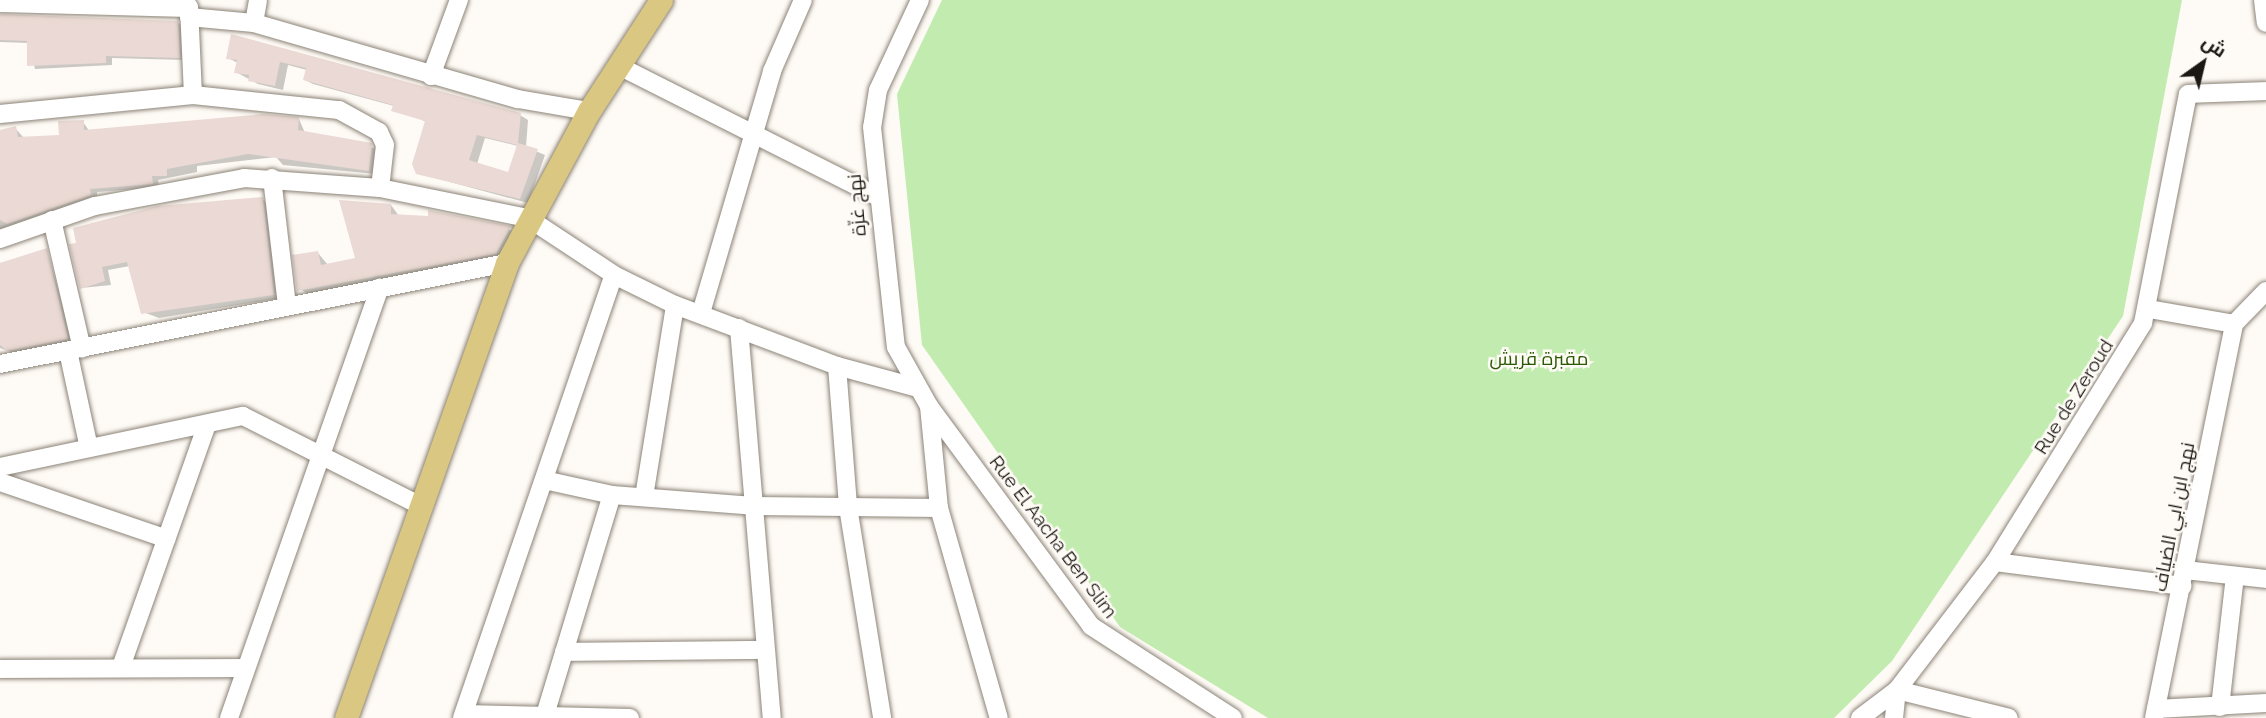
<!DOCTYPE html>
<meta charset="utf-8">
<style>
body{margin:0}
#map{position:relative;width:2266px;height:718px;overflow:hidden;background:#fefaf5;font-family:Raleway,Cairo,sans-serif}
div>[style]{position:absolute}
.green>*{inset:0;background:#c2ebb0}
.shadow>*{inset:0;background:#0003}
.building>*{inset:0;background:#ead9d4}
.roads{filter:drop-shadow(0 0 2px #8b8377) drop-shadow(0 0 2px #8b8377)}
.minor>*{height:18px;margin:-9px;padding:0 9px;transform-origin:9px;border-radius:9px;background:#fff}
.major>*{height:23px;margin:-11.5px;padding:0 11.5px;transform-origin:11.5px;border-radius:11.5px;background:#dac781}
span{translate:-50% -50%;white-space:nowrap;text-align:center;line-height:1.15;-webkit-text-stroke:5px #fefaf5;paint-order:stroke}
.street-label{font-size:19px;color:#1b1813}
.park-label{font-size:19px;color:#2a5903}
.north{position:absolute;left:2168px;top:28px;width:70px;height:70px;-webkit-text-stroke:5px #fefaf5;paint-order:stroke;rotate:34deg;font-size:19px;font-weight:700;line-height:28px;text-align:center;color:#1b1813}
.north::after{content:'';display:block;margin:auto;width:24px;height:32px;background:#1b1813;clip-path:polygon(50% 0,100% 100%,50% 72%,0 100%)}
</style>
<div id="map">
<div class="green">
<div style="clip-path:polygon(942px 0,2182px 0,2123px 316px,1892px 661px,1834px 718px,1268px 718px,1120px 627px,922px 345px,897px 94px)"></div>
</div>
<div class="shadow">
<div style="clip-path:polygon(0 15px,178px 23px,183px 26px,185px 60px,112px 58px,112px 65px,35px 69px,29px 43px,0 42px)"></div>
<div style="clip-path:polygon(evenodd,233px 36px,520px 115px,528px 120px,526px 147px,545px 155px,528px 203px,417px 173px,426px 122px,394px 106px,313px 84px,305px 80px,307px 70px,288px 65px,283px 90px,258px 84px,236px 72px,238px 63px,228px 58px,233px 36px,485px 138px,518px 146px,509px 174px,477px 164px,485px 138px)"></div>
<div style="clip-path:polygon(299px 119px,305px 133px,378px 149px,376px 174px,283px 165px,276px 157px,197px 166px,197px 172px,158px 180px,159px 187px,97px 192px,97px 199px,0 236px,0 132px,15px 128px,24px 138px,61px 136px,83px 122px,90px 132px)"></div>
<div style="clip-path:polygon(262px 199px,269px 203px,281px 298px,159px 318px,143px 312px,130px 266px,108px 270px,111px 285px,81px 288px,71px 245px)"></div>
<div style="clip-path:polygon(391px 205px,399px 216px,429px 218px,430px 212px,518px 232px,504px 257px,308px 294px,300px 289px,318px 253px,328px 265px,357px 259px)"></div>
<div style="clip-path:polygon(47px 250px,73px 342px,14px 353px,0 348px,0 264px)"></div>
</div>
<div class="building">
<div style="clip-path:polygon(0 14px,178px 21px,180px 58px,106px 56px,106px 63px,27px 66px,27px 41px,0 40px)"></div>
<div style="clip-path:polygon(evenodd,231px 34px,521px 113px,518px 143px,538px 149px,520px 199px,416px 174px,412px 164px,425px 121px,391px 111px,393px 105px,303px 80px,306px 68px,280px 62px,275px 86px,248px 81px,249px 75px,234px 73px,237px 60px,226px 59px,231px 34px,477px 135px,517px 145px,508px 172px,469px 160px,477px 135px)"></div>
<div style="clip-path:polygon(263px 114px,299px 117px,298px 130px,372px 143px,369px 171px,248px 154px,167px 169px,167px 176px,152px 176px,153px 184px,90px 189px,91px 195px,7px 224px,0 220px,0 130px,16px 126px,18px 137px,59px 135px,58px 121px,84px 120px,84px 130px)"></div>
<div style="clip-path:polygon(263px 197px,274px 295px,141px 314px,127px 262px,102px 267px,105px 281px,80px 289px,69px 244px,76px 243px,73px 228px,157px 206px)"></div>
<div style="clip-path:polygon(339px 200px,391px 204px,391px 214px,428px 216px,428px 210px,511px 226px,496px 254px,297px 291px,292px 255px,318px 251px,321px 265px,355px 258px)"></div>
<div style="clip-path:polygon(47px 248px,68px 339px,7px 351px,0 345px,0 263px)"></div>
</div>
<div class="roads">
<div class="minor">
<div style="left:920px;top:0;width:99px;rotate:115deg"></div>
<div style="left:878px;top:90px;width:37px;rotate:99deg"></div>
<div style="left:872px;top:127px;width:221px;rotate:83.8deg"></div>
<div style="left:896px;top:347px;width:68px;rotate:60.8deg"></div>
<div style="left:929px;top:406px;width:273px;rotate:53.6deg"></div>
<div style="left:1091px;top:626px;width:169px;rotate:32.9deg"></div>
<div style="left:2263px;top:0;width:23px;rotate:83deg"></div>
<div style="left:0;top:3px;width:189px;rotate:1.5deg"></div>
<div style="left:189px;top:7px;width:88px;rotate:87.4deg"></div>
<div style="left:189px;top:17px;width:65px;rotate:5.3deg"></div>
<div style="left:254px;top:23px;width:275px;rotate:16.1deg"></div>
<div style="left:518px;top:99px;width:72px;rotate:9.6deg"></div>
<div style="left:254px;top:23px;width:23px;rotate:-80deg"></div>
<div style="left:619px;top:66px;width:290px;rotate:26.8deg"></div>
<div style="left:431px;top:76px;width:81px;rotate:-69.8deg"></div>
<div style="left:0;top:114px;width:194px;rotate:-5.6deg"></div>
<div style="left:193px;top:95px;width:147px;rotate:5.9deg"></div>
<div style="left:339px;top:110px;width:46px;rotate:28.8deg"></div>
<div style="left:379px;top:132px;width:14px;rotate:65deg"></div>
<div style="left:385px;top:145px;width:43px;rotate:96.6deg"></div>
<div style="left:272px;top:178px;width:129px;rotate:83.3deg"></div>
<div style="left:52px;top:220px;width:132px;rotate:76.9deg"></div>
<div style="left:0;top:239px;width:101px;rotate:-19.2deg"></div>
<div style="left:95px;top:206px;width:152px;rotate:-10.6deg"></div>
<div style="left:244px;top:178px;width:136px;rotate:4.2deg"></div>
<div style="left:380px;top:188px;width:151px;rotate:11.5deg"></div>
<div style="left:528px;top:218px;width:103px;rotate:33.5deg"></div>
<div style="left:614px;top:275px;width:68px;rotate:26.2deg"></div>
<div style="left:675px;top:305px;width:173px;rotate:20.6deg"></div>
<div style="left:837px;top:366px;width:84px;rotate:15.2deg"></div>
<div style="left:2149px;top:309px;width:86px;rotate:10deg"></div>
<div style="left:2234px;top:324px;width:46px;rotate:-45.9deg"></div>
<div style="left:701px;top:313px;width:252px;rotate:-73.6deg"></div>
<div style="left:772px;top:71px;width:77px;rotate:-66.4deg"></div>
<div style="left:739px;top:328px;width:391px;rotate:85.2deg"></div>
<div style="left:68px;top:351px;width:99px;rotate:77.8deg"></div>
<div style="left:0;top:364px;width:517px;rotate:-11.27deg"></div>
<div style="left:837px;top:366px;width:141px;rotate:85.5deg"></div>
<div style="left:848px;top:507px;width:214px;rotate:80.8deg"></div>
<div style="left:929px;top:406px;width:102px;rotate:84.4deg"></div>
<div style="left:939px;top:508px;width:218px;rotate:74.1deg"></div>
<div style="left:0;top:467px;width:248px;rotate:-11.9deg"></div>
<div style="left:243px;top:416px;width:199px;rotate:26.8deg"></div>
<div style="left:544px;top:480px;width:70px;rotate:12.4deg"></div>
<div style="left:612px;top:495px;width:142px;rotate:4.4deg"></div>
<div style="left:754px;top:506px;width:185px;rotate:0.6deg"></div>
<div style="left:0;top:482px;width:176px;rotate:18.8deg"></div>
<div style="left:644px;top:497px;width:194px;rotate:-80.8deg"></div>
<div style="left:1995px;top:562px;width:189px;rotate:7.3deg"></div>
<div style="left:2185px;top:570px;width:81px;rotate:6.3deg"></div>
<div style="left:564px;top:652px;width:201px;rotate:-0.6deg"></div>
<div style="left:121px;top:667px;width:255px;rotate:-70.5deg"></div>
<div style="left:0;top:669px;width:245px;rotate:-0.2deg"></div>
<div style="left:1897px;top:690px;width:115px;rotate:14deg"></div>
<div style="left:2220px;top:707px;width:132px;rotate:-83.5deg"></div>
<div style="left:2156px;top:709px;width:110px;rotate:-3.1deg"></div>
<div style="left:464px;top:714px;width:166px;rotate:1.4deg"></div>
<div style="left:545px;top:715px;width:230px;rotate:-73.1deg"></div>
<div style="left:229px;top:718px;width:456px;rotate:-70.7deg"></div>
<div style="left:462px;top:718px;width:468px;rotate:-71.1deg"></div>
<div style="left:1860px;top:718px;width:46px;rotate:-37.1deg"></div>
<div style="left:1897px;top:690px;width:161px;rotate:-52.6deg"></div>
<div style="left:1995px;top:562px;width:281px;rotate:-58.2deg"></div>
<div style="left:2143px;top:323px;width:233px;rotate:-78.9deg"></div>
<div style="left:2188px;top:94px;width:78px;rotate:-2.2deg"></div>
<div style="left:1894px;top:718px;width:28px;rotate:-84deg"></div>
<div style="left:2154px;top:718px;width:402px;rotate:-78.5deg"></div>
</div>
<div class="major">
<div style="left:346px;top:718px;width:483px;rotate:-70.5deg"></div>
<div style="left:507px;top:263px;width:173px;rotate:-61.7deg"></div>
<div style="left:589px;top:111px;width:132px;rotate:-57deg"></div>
</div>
</div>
<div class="street-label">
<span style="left:857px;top:205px;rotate:-95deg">نهج غزّة</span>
<span style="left:2074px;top:397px;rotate:-58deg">Rue de Zeroud</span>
<span style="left:2174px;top:517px;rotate:-79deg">نهج ابن ابي الضياف</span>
<span style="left:1053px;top:537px;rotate:53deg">Rue El Aacha Ben Slim</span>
</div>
<div class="park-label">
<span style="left:1539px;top:359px">مقبرة قريش</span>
</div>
<div class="north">ش</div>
</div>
